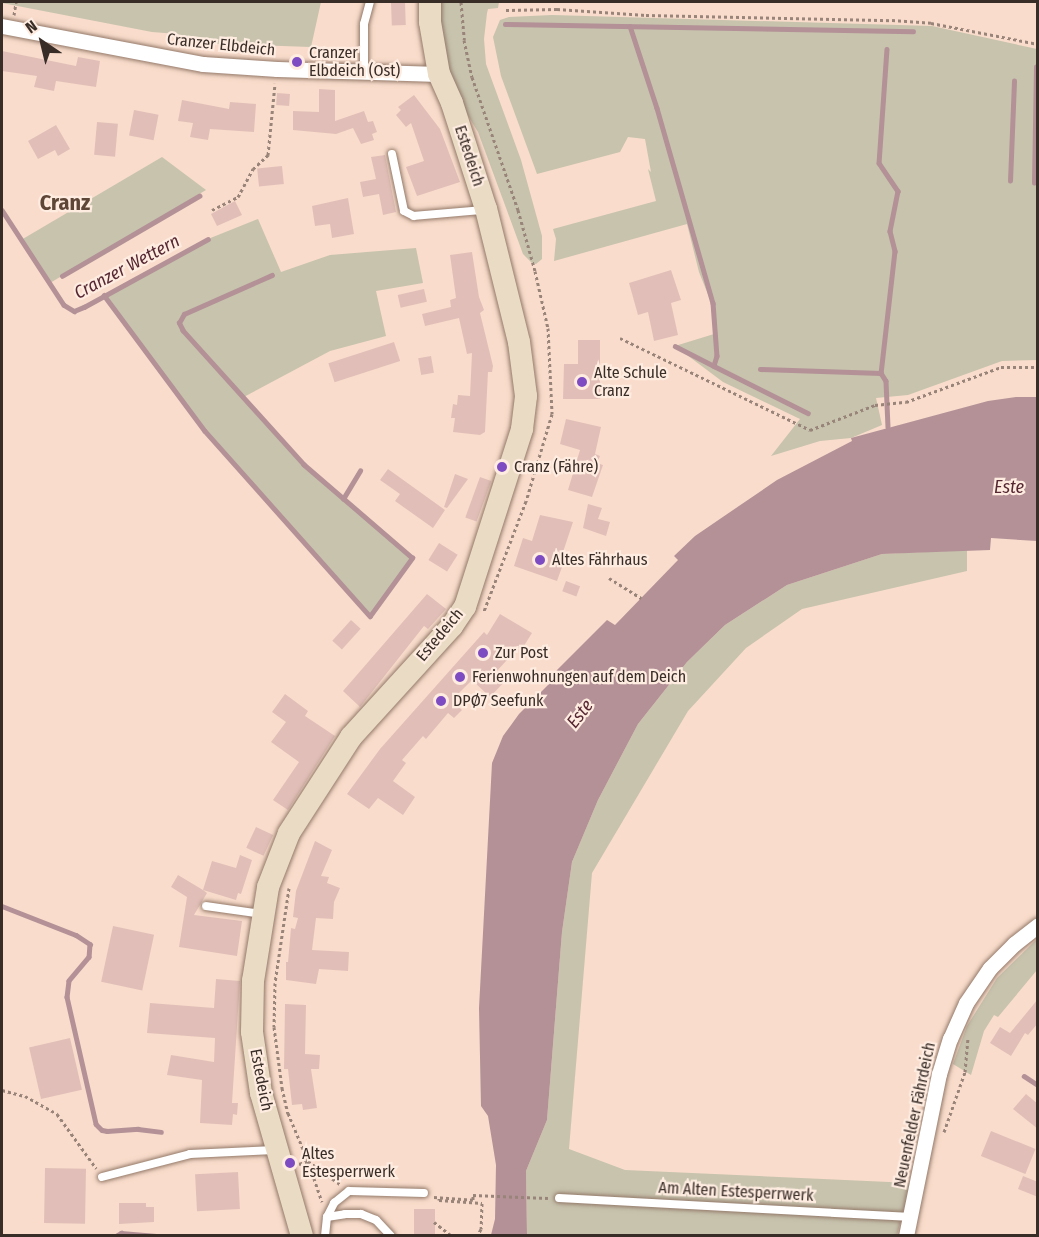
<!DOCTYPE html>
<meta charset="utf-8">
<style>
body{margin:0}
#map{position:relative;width:1039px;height:1237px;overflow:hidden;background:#f9dccb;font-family:"Fira Sans Condensed",sans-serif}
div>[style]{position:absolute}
.green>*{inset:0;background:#c7c3ad}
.water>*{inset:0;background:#b39197}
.stream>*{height:4.5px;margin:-2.25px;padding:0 2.25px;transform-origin:2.25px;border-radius:2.25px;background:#b39197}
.building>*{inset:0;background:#e1bfb8;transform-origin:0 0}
.path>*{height:3px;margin-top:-1.5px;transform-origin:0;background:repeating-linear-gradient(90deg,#998479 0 3px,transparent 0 6px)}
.roads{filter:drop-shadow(0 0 2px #937969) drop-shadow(0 0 2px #937969)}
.lane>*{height:8px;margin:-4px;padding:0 4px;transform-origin:4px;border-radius:4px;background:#fff}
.street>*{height:15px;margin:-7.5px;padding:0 7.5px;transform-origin:7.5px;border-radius:7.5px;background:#fff}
.secondary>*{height:22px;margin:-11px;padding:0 11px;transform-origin:11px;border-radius:11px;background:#eadbc5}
.dots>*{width:16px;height:16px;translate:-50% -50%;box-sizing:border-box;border:3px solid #feece1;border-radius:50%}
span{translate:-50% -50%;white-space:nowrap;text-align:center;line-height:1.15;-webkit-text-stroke:4.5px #feece1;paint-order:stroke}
.street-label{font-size:16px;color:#392d27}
.poi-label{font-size:16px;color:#392d27}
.left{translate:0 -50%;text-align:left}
.water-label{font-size:18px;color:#562732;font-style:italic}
.district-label{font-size:22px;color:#5e4637;font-weight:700}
.frame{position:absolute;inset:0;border:3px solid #392d27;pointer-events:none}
.north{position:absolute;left:12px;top:12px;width:60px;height:60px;-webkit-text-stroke:4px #feece1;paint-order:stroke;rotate:325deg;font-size:16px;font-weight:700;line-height:24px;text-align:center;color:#392d27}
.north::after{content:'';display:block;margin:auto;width:21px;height:27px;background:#392d27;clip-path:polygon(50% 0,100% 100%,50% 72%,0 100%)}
</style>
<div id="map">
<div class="green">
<div style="clip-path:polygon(321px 2px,311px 47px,191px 43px,178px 34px,152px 32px,2px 3px)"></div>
<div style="clip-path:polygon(439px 2px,499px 2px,498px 8px,488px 9px,487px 13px,484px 39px,486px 64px,521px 160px,542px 236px,542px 259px,536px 264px,532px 263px,523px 254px,478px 132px,456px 96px,445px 62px)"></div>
<div style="clip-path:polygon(552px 15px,932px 26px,1037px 49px,1037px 360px,1002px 361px,908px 395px,876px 398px,882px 425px,851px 438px,820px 441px,771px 456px,800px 419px,723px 382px,675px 346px,714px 334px,713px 307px,699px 272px,687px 224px,554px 261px,556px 239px,553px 229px,656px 201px,648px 169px,651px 172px,645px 139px,628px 137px,620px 152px,537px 174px,501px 76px,493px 37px,500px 20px,509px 17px)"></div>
<div style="clip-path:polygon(162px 157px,206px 190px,50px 283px,21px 240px)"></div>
<div style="clip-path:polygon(258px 219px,281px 272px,330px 255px,416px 248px,423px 283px,376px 291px,386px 336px,330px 351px,242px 398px,304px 465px,412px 558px,370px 616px,205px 431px,104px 295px,208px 239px)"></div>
<div style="clip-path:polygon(967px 550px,967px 571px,802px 609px,746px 648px,688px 711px,592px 873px,569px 1149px,625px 1170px,911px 1183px,897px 1235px,527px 1236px,526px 1171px,547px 1120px,562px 932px,572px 862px,598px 800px,638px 724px,687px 662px,725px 625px,787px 585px,882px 554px)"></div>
<div style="clip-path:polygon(1037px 939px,1037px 970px,998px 1017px,994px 1015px,984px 1031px,971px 1075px,953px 1064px,967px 1026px,997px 978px)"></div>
</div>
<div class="water">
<div style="clip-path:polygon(1016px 397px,1037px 397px,1037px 541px,991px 538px,990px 550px,882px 554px,787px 585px,725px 625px,687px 662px,638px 724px,598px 800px,572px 862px,562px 932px,547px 1120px,526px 1171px,527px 1235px,491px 1235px,495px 1219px,496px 1165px,488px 1116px,481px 1106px,479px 1008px,492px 763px,503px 736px,519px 714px,557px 676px,554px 673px,607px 620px,615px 625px,678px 560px,674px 556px,695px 536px,777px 480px,852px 441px,851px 438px,988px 401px)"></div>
</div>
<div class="stream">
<div style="left:505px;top:24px;width:408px;rotate:1deg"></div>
<div style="left:630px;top:26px;width:86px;rotate:71.8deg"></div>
<div style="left:657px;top:108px;width:203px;rotate:74deg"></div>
<div style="left:713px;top:303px;width:53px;rotate:85.7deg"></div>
<div style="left:717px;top:356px;width:10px;rotate:107deg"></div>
<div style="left:714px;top:366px;width:105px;rotate:26.6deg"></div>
<div style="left:887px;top:49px;width:114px;rotate:94deg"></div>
<div style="left:879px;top:163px;width:34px;rotate:56deg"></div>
<div style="left:898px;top:191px;width:41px;rotate:101.3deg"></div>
<div style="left:890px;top:231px;width:21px;rotate:76deg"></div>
<div style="left:895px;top:251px;width:123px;rotate:96.5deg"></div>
<div style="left:881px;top:373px;width:9px;rotate:58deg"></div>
<div style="left:886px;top:381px;width:46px;rotate:87.5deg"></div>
<div style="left:1010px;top:181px;width:100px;rotate:-87.7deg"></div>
<div style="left:1034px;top:183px;width:116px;rotate:-89deg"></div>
<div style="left:2px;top:210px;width:113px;rotate:56.9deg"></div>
<div style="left:64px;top:305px;width:12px;rotate:31deg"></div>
<div style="left:74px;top:311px;width:11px;rotate:-22deg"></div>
<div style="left:84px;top:307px;width:141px;rotate:-28.7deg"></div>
<div style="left:62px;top:276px;width:159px;rotate:-30.3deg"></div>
<div style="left:104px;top:295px;width:169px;rotate:53.4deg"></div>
<div style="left:205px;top:431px;width:248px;rotate:48.3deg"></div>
<div style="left:370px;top:616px;width:72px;rotate:-54.1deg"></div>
<div style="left:412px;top:558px;width:143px;rotate:-139.3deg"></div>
<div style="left:304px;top:465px;width:181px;rotate:-132.1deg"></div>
<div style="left:183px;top:331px;width:9px;rotate:-117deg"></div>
<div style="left:179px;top:323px;width:10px;rotate:-61deg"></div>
<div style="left:184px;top:314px;width:96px;rotate:-23.9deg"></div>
<div style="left:675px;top:346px;width:44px;rotate:27.1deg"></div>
<div style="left:760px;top:369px;width:121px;rotate:1.9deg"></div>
<div style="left:343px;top:499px;width:33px;rotate:-59deg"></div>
<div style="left:2px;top:906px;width:79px;rotate:21.4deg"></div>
<div style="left:76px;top:935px;width:17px;rotate:33deg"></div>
<div style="left:90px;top:944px;width:13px;rotate:94deg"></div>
<div style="left:89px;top:957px;width:31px;rotate:130deg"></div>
<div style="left:69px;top:981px;width:16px;rotate:97deg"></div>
<div style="left:67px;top:997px;width:130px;rotate:77.1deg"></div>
<div style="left:96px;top:1124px;width:8px;rotate:45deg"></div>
<div style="left:102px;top:1130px;width:5px;rotate:11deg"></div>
<div style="left:107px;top:1131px;width:31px;rotate:-4deg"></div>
<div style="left:138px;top:1129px;width:23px;rotate:7deg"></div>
<div style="left:1024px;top:1076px;width:17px;rotate:33deg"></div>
<div style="left:116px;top:1236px;width:6px;rotate:-31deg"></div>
<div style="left:121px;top:1233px;width:35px;rotate:5deg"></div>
</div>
<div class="building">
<div style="left:405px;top:2px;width:23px;height:14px;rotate:88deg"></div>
<div style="clip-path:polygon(2px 51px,76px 66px,78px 57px,100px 61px,96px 87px,56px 81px,54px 91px,34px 87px,37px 76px,2px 71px)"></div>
<div style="clip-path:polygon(319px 89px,335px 90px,335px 121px,364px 111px,368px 122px,373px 121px,377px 132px,372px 134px,374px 140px,361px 144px,353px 128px,336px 134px,293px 130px,293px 111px,319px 112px)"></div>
<div style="left:277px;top:93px;width:13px;height:12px;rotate:4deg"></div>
<div style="clip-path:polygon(414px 95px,440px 129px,460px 182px,417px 196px,406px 167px,424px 161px,411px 123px,406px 127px,396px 115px,401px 110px,398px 107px)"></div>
<div style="clip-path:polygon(182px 100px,229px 109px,230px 102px,256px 104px,254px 132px,210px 129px,208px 140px,190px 137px,193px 123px,178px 121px)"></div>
<div style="left:134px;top:110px;width:25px;height:26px;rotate:11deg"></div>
<div style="left:97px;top:122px;width:21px;height:33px;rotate:5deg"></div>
<div style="clip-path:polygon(56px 125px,70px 149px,58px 156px,55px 150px,38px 159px,28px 141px)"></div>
<div style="clip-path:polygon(385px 155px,396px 212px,383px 215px,379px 194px,363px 197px,360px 182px,376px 179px,371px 157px)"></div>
<div style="left:282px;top:166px;width:18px;height:25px;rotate:84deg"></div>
<div style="clip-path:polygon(348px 198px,354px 234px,332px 238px,330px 224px,315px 226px,312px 206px)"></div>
<div style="clip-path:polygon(235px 201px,242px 215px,217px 226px,211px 214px)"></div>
<div style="clip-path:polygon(472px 252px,479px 297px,484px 310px,480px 313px,493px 366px,492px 372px,488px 372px,485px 432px,480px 435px,453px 432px,455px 418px,451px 418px,453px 404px,457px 405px,458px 395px,470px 396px,472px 353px,467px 354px,459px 318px,425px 326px,422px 314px,451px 307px,450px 300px,456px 298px,450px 255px)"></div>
<div style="clip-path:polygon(671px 270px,681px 300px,671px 303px,678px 335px,654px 341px,648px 312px,638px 315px,629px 283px)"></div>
<div style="left:424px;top:289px;width:13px;height:27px;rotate:77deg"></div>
<div style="clip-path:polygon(578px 340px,600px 340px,600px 399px,563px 399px,564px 364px,578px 364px)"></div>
<div style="left:394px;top:342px;width:20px;height:69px;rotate:72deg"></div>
<div style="left:431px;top:356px;width:17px;height:13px;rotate:80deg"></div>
<div style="clip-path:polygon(566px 419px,601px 427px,595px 454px,600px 456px,597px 463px,603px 465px,592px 497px,568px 490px,580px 450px,560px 444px)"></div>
<div style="clip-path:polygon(388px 469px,445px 510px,433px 528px,395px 501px,400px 494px,380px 480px)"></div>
<div style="clip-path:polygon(455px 474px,468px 479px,447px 508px,444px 507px)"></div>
<div style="left:480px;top:477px;width:12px;height:43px;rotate:20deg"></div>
<div style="clip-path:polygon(588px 504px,602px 508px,598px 519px,610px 522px,606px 536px,583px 528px)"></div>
<div style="clip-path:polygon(540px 515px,573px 522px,563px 552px,567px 553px,557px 581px,514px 566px,523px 538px,532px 541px)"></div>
<div style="left:439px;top:543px;width:22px;height:20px;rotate:32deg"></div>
<div style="left:566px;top:581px;width:15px;height:11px;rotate:20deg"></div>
<div style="clip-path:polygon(427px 594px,446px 609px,428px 629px,424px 626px,360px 707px,343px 691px)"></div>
<div style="clip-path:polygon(500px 614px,532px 633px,522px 649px,519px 647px,495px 673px,505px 681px,490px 697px,472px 680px,455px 697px,459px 700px,455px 704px,462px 710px,454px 718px,448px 713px,426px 739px,423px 736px,402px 760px,406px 763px,393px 781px,415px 797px,403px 815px,378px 798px,369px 809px,347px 794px,380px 749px,484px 632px,487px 635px)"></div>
<div style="left:351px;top:620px;width:13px;height:28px;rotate:42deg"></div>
<div style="clip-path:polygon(285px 694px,308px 711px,305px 716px,335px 736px,288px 810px,273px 800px,299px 762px,271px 742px,286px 722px,272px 712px)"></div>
<div style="left:256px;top:827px;width:19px;height:23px;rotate:25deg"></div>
<div style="clip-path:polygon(315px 841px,332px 850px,321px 876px,329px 877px,327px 883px,340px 888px,334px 902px,333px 919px,316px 918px,312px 950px,349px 952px,348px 971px,319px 969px,316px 984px,286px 980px,286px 962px,288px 962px,291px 928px,295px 929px,298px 918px,293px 917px,296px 891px)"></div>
<div style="clip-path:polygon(240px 855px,252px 860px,241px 894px,238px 893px,236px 900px,203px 890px,207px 893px,194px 915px,242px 921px,237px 956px,179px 947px,187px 897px,171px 887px,178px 875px,203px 890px,212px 861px,236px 868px)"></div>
<div style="left:113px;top:926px;width:42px;height:57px;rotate:12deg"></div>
<div style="clip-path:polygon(216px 979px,240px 981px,232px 1103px,238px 1103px,237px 1115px,233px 1114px,232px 1125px,200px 1123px,202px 1080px,167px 1075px,171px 1055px,214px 1062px,215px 1038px,147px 1033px,150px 1003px,214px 1008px)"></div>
<div style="clip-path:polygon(1038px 999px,1038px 1023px,1028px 1035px,1025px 1033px,1011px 1056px,990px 1043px,1000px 1027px,1010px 1033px)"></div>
<div style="clip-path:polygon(285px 1004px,306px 1005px,305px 1054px,320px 1055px,319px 1069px,311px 1069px,317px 1108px,303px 1110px,302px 1104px,292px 1105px,288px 1069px,284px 1069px)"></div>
<div style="left:70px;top:1038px;width:53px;height:42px;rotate:77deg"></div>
<div style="clip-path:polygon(1026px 1094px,1038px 1104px,1038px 1129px,1013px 1109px)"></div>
<div style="left:991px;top:1131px;width:48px;height:27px;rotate:22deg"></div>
<div style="left:45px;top:1168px;width:41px;height:55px;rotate:1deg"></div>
<div style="left:238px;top:1172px;width:37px;height:43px;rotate:87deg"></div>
<div style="clip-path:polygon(1023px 1176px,1038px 1182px,1038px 1197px,1018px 1189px)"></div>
<div style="clip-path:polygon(119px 1203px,146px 1203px,146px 1207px,154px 1207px,154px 1222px,119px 1224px)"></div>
<div style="left:414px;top:1209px;width:21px;height:25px"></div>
</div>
<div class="path">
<div style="left:461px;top:2px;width:38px;rotate:85deg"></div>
<div style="left:464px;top:40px;width:38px;rotate:78deg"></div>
<div style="left:472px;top:77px;width:141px;rotate:70.9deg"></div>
<div style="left:518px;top:210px;width:63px;rotate:74.4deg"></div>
<div style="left:535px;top:271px;width:58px;rotate:77.2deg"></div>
<div style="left:548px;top:328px;width:86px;rotate:87.3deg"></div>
<div style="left:552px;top:414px;width:91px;rotate:106.6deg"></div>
<div style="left:526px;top:501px;width:118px;rotate:110.9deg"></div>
<div style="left:506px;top:10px;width:51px;rotate:-1.1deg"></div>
<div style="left:557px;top:9px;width:89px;rotate:3.9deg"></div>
<div style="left:646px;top:15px;width:246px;rotate:1.2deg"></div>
<div style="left:892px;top:20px;width:39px;rotate:4deg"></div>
<div style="left:931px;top:23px;width:109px;rotate:11.1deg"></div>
<div style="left:14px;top:15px;width:13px;rotate:-81deg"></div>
<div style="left:212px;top:210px;width:29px;rotate:-27deg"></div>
<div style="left:238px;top:197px;width:32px;rotate:-62deg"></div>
<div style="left:253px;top:169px;width:21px;rotate:-43deg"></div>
<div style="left:268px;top:155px;width:72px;rotate:-84.4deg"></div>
<div style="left:620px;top:338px;width:211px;rotate:25.8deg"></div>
<div style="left:810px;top:430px;width:70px;rotate:-21deg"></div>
<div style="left:875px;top:405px;width:31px;rotate:-6deg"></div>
<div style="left:906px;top:402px;width:101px;rotate:-20.2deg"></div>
<div style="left:1001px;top:367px;width:37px"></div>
<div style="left:609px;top:578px;width:38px;rotate:32deg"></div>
<div style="left:289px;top:888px;width:96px;rotate:98.4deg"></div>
<div style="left:275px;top:983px;width:44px;rotate:91.3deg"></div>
<div style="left:274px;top:1027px;width:62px;rotate:82.5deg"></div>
<div style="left:282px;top:1088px;width:26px;rotate:77deg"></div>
<div style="left:288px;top:1113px;width:52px;rotate:67.4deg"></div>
<div style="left:308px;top:1161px;width:41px;rotate:36deg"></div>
<div style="left:2px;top:1090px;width:24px;rotate:15deg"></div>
<div style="left:25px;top:1096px;width:37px;rotate:29deg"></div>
<div style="left:57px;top:1114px;width:67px;rotate:54.2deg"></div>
<div style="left:944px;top:1132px;width:64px;rotate:-70.7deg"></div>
<div style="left:965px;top:1072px;width:35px;rotate:-85deg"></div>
<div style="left:299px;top:1164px;width:9px;rotate:-18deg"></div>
<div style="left:308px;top:1161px;width:43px;rotate:71.1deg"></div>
<div style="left:434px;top:1197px;width:39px;rotate:4deg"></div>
<div style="left:473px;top:1200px;width:5px;rotate:-90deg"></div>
<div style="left:473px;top:1195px;width:75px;rotate:2.3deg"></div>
<div style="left:439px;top:1198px;width:2px;rotate:90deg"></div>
<div style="left:439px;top:1200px;width:43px;rotate:4deg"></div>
<div style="left:482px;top:1203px;width:26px;rotate:92deg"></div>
<div style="left:481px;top:1229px;width:8px;rotate:120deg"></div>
<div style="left:434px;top:1222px;width:23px;rotate:38deg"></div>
</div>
<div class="roads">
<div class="lane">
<div style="left:364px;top:71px;width:47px;rotate:-90deg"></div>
<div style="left:364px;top:24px;width:23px;rotate:-75deg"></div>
<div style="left:392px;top:154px;width:58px;rotate:78.1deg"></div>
<div style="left:404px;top:211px;width:11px;rotate:27deg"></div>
<div style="left:414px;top:216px;width:69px;rotate:-5deg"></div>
<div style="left:206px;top:906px;width:57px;rotate:8.1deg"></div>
<div style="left:102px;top:1177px;width:91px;rotate:-14.6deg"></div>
<div style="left:190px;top:1154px;width:84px;rotate:-2.7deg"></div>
<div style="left:559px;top:1198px;width:353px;rotate:3.1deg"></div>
<div style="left:327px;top:1217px;width:18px;rotate:-9deg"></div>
<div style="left:345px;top:1214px;width:16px"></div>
<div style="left:361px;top:1214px;width:16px;rotate:22deg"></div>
<div style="left:376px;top:1220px;width:22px;rotate:47deg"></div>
<div style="left:325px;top:1236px;width:19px;rotate:-84deg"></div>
<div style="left:327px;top:1217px;width:16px;rotate:-63deg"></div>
<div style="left:334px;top:1203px;width:19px;rotate:-39deg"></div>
<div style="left:349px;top:1191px;width:75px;rotate:1.5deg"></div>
</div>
<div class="street">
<div style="left:2px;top:26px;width:205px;rotate:10.7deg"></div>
<div style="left:203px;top:64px;width:74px;rotate:3.9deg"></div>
<div style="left:277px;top:69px;width:162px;rotate:1.8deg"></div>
<div style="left:906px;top:1236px;width:165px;rotate:-78.5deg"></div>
<div style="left:939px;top:1074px;width:37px;rotate:-73deg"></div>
<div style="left:950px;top:1039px;width:39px;rotate:-66deg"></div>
<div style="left:966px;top:1003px;width:42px;rotate:-55.6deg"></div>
<div style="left:990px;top:968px;width:34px;rotate:-45deg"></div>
<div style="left:1014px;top:944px;width:31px;rotate:-38deg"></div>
</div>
<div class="secondary">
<div style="left:302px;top:1236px;width:149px;rotate:-106deg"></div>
<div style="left:261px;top:1093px;width:62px;rotate:-98.4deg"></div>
<div style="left:252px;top:1032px;width:51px;rotate:-88.9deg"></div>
<div style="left:253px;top:981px;width:95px;rotate:-80.9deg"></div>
<div style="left:268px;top:887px;width:58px;rotate:-68.7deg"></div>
<div style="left:289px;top:833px;width:114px;rotate:-57.1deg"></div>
<div style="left:351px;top:737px;width:150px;rotate:-47.7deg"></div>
<div style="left:452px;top:626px;width:23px;rotate:-56deg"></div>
<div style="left:465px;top:607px;width:187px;rotate:-72.2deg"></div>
<div style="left:522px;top:429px;width:33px;rotate:-83deg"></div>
<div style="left:526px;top:396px;width:54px;rotate:-97.4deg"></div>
<div style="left:519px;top:342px;width:137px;rotate:-103.9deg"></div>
<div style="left:486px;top:209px;width:111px;rotate:-107.8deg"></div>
<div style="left:452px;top:103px;width:32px;rotate:-114deg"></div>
<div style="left:439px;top:74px;width:53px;rotate:-99.8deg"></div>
<div style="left:430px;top:22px;width:20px;rotate:-90deg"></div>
</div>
</div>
<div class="dots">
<div style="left:297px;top:62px;background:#7d4bc2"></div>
<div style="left:582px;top:382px;background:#7d4bc2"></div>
<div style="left:502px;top:467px;background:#7d4bc2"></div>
<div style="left:540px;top:560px;background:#7d4bc2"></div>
<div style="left:483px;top:653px;background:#7d4bc2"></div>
<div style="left:460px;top:677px;background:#7d4bc2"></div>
<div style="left:441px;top:701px;background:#7d4bc2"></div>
<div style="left:290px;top:1163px;background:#7d4bc2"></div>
</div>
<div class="street-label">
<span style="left:221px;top:45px;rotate:6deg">Cranzer Elbdeich</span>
<span style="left:469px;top:156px;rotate:72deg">Estedeich</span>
<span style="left:440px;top:635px;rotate:-50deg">Estedeich</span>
<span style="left:261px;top:1080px;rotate:79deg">Estedeich</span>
<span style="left:915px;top:1115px;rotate:-78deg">Neuenfelder Fährdeich</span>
<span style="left:736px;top:1192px;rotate:3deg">Am Alten Estesperrwerk</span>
</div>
<div class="poi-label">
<span class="left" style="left:309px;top:62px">Cranzer<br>Elbdeich (Ost)</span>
<span class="left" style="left:594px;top:382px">Alte Schule<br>Cranz</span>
<span class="left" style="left:514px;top:467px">Cranz (Fähre)</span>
<span class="left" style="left:552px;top:560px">Altes Fährhaus</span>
<span class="left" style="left:495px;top:653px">Zur Post</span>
<span class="left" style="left:472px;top:677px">Ferienwohnungen auf dem Deich</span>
<span class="left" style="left:453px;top:701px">DPØ7 Seefunk</span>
<span class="left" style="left:302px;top:1163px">Altes<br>Estesperrwerk</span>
</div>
<div class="water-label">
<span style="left:127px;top:267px;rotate:-28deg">Cranzer Wettern</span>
<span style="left:1009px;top:487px">Este</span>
<span style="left:580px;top:714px;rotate:-52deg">Este</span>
</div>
<div class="district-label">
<span style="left:65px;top:203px">Cranz</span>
</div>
<div class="frame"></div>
<div class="north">N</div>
</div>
